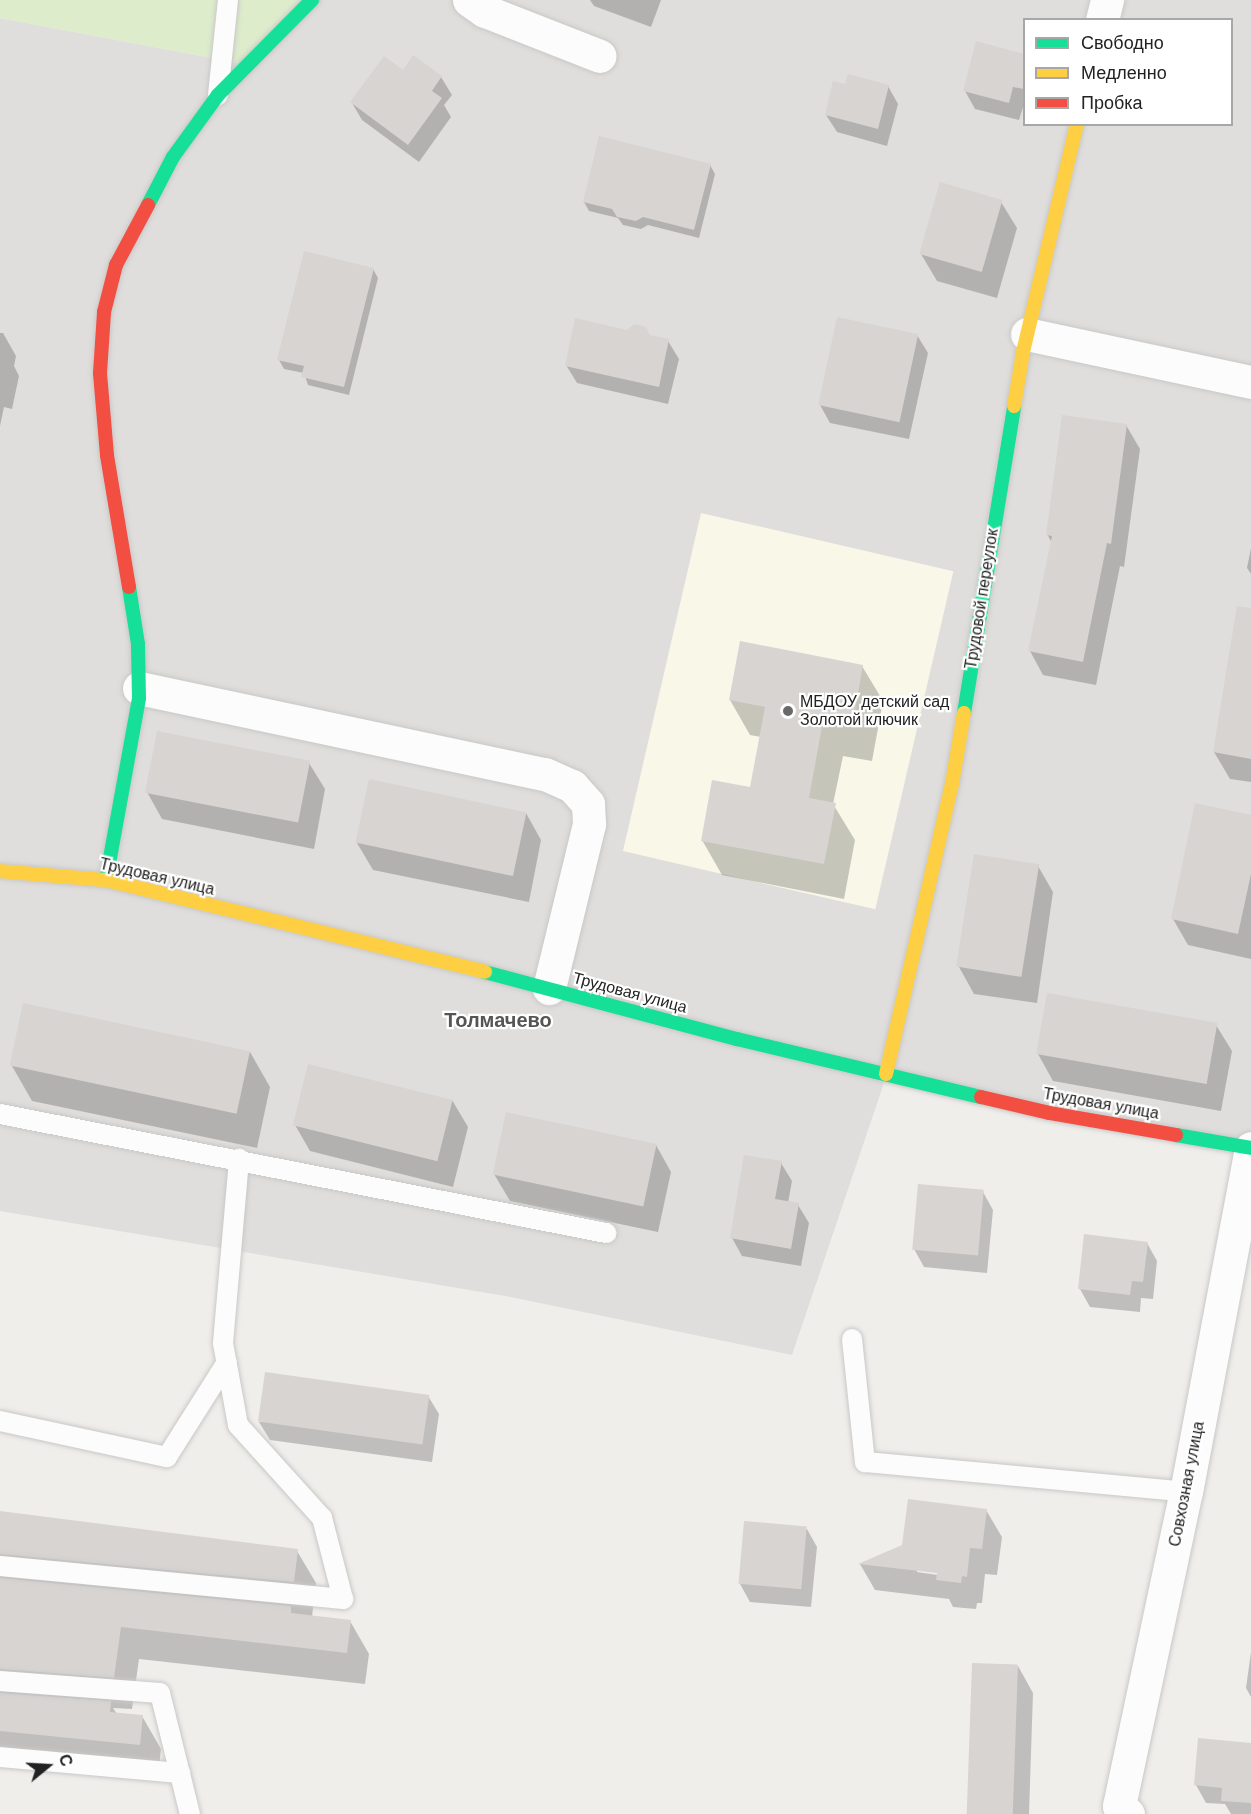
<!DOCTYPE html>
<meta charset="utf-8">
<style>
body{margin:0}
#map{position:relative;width:1251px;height:1814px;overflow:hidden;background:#f0eeeb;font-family:"DM Sans",sans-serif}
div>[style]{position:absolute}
.residential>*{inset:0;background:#dfdedc}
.education>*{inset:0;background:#f8f7e8;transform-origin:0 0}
.grass>*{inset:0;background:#ddeccb}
.shadow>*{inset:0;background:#0003}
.building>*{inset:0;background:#d7d4d2;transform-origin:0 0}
.roads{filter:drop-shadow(0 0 2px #c9c8c7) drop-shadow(0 0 2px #c9c8c7)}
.lane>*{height:20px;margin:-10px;padding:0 10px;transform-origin:10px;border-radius:10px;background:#fdfcfc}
.street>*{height:33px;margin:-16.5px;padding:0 16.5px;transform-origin:16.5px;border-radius:16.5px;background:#fdfcfc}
.fast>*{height:14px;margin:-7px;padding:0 7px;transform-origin:7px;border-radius:7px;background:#16e098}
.slow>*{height:14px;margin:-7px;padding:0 7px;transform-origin:7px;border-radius:7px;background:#ffcf43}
.jam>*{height:14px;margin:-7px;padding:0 7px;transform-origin:7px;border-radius:7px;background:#f24e42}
.dots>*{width:16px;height:16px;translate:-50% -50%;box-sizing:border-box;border:3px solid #fff;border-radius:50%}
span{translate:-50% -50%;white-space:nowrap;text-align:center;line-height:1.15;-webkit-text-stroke:4.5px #fff;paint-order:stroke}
.street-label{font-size:16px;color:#222}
.poi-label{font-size:16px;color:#222}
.left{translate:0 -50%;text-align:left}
.quarter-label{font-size:20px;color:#555;font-weight:700}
.legend{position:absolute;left:1023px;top:18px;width:210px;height:108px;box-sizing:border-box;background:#fff;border:2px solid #a7a7a7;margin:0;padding:8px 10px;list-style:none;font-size:18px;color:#222}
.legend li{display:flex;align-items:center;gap:12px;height:30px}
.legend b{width:30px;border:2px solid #a7a7a7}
.north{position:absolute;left:18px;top:1736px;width:60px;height:60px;-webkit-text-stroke:4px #fff;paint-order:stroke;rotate:72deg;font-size:16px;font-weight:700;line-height:24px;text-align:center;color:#222}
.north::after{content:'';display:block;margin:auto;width:21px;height:27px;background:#222;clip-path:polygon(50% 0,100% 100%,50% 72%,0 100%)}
</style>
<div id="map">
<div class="residential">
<div style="clip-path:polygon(evenodd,300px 0,1251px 0,1251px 1148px,887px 1074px,792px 1355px,505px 1296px,0 1211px,0 18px,249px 65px,300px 0,1024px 20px,1232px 20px,1232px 124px,1024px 124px,1024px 20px)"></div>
</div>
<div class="education">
<div style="left:701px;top:513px;width:259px;height:347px;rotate:13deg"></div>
</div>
<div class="grass">
<div style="clip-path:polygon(0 0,300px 0,249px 65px,0 18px)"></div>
</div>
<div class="shadow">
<div style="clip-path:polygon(590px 0,661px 0,651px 27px,594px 6px)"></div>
<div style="clip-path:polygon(977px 43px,1024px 56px,1024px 104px,1019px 120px,975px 109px,965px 91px)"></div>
<div style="clip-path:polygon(403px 72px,441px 77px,452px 95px,444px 105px,451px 117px,419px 162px,362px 120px,352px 103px)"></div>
<div style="clip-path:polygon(847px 85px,888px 86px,898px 104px,887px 146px,837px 132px,826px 115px)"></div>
<div style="clip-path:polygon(710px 165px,715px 174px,699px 238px,648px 225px,641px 229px,623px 225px,618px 218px,589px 211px,584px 202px)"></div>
<div style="clip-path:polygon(1001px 202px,1017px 228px,997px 298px,937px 281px,921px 254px)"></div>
<div style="clip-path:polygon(373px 269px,378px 278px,349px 395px,308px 385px,304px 373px,284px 369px,279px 360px)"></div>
<div style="clip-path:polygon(627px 331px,668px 341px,679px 359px,668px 404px,577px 383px,566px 365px)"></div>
<div style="clip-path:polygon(0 333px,3px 333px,16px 356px,14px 366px,19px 376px,12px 409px,4px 407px,0 426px)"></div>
<div style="clip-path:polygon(917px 335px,928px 353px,909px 439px,830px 423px,820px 405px)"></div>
<div style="clip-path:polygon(1126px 425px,1140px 449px,1124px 567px,1120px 566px,1096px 685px,1043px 675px,1030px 651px,1052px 543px,1047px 534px)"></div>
<div style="clip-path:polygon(1251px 548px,1251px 574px,1247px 568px)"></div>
<div style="clip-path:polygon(1251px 634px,1251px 782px,1230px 779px,1214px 752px)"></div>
<div style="clip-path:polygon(862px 666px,883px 701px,872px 761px,843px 756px,833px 804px,855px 840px,844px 899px,722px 875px,702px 840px,751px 789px,761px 737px,750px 735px,730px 700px)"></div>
<div style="clip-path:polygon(309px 763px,325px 789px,314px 849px,162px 819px,147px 792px)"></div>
<div style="clip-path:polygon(526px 813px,541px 840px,529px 902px,373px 870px,357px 843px)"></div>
<div style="clip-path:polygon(1251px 816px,1251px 959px,1188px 945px,1173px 919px)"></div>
<div style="clip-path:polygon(1038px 866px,1053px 892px,1037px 1003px,974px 994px,959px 967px)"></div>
<div style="clip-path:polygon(1216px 1025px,1232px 1051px,1221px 1111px,1053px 1081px,1038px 1054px)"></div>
<div style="clip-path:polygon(250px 1052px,270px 1087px,257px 1148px,32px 1101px,12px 1066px)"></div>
<div style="clip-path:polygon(452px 1100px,468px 1127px,453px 1187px,310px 1151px,295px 1125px)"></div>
<div style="clip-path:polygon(656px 1145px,671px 1172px,658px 1232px,510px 1201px,494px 1174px)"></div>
<div style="clip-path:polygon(781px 1163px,792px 1181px,788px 1203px,798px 1205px,809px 1223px,801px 1266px,742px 1256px,732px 1238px)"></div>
<div style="clip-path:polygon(983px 1192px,993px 1210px,987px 1273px,924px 1267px,914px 1249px)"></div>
<div style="clip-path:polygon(1147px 1243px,1157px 1261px,1153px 1299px,1141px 1298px,1140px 1312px,1090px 1307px,1080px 1289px)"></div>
<div style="clip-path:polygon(428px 1396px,439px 1414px,432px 1462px,270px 1440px,259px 1422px)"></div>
<div style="clip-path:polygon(evenodd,986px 1510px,1002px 1537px,997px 1575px,985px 1574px,982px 1603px,977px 1603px,976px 1609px,953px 1607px,949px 1599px,875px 1590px,860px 1564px,986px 1510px,917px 1569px,945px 1573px,945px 1576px,917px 1572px,917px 1569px)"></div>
<div style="clip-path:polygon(0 1513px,297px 1551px,316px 1583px,312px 1617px,350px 1621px,369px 1654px,365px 1684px,139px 1659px,132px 1709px,113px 1708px,117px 1714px,142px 1716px,161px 1749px,158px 1777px,0 1761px)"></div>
<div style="clip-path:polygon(807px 1529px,817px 1547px,811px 1607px,750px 1602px,740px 1584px)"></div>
<div style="clip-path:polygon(1251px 1652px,1251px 1697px,1246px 1688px)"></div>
<div style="clip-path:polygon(1018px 1666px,1033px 1693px,1029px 1814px,968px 1814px)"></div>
<div style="clip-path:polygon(1251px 1745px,1251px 1814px,1231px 1814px,1225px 1804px,1206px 1803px,1196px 1785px)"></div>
</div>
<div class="building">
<div style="clip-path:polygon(976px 41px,1024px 54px,1024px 89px,1013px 87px,1009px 103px,963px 91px)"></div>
<div style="clip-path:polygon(413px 55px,442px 76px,432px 91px,442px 98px,408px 145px,350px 102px,384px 56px,403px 70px)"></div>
<div style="clip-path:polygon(848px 74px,889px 85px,878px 129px,825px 115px,833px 81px,845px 84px)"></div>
<div style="clip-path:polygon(599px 136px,711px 164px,694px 230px,643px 217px,636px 221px,617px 217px,612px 209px,583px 202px)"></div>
<div style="left:940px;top:182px;width:65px;height:75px;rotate:16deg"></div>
<div style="clip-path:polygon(304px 251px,374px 268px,344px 387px,301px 377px,304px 366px,277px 360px)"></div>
<div style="left:837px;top:317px;width:83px;height:90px;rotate:12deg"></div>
<div style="clip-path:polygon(575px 318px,627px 330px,634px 324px,646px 327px,650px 335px,669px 339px,659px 387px,565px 366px)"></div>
<div style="clip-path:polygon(1062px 415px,1127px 424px,1111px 544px,1107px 543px,1083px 662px,1028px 651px,1052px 536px,1046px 535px)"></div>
<div style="clip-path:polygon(1237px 606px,1251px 608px,1251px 759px,1213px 752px)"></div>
<div style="clip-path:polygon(740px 641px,863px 665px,852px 727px,823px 721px,809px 798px,836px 803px,824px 864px,701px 841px,712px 780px,750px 787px,765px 707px,729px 700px)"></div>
<div style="left:157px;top:731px;width:156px;height:63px;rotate:11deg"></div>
<div style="left:369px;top:779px;width:161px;height:65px;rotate:12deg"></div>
<div style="clip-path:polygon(1195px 803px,1251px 815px,1251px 874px,1238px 934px,1171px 919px)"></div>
<div style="left:974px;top:854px;width:66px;height:114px;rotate:9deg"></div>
<div style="left:1047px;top:993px;width:173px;height:62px;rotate:10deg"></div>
<div style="left:23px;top:1003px;width:232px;height:64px;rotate:12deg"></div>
<div style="left:308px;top:1064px;width:149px;height:63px;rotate:14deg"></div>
<div style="left:506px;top:1112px;width:154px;height:64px;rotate:12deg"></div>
<div style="clip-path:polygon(744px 1155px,782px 1161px,775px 1199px,799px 1203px,791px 1249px,730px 1238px)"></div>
<div style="left:918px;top:1184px;width:66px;height:66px;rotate:5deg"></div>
<div style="clip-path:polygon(1084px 1234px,1148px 1242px,1143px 1282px,1132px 1281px,1130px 1295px,1078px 1289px)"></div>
<div style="left:265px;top:1372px;width:166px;height:50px;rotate:8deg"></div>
<div style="clip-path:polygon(908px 1499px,987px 1509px,982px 1549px,970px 1548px,967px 1577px,962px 1576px,961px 1583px,936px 1580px,937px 1573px,858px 1564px,902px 1545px)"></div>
<div style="clip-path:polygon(0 1511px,298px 1549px,294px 1582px,0 1554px)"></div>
<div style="left:744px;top:1521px;width:63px;height:63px;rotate:5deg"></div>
<div style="clip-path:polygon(0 1578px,291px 1606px,291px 1613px,351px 1620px,347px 1653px,121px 1627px,114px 1678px,0 1669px)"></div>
<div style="left:972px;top:1663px;width:46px;height:151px;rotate:2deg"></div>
<div style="clip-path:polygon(0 1693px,111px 1701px,110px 1712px,143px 1715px,140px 1745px,0 1731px)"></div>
<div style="clip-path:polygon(1198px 1738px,1251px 1743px,1251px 1803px,1221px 1801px,1222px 1788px,1194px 1785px)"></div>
</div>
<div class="roads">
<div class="lane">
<div style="left:218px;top:95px;width:96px;rotate:-84deg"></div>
<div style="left:0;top:1114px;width:618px;rotate:11.11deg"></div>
<div style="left:852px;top:1339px;width:124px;rotate:84deg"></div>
<div style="left:865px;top:1462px;width:322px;rotate:5.3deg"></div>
<div style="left:0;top:1421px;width:171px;rotate:12.2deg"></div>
<div style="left:167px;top:1457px;width:112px;rotate:-57.7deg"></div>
<div style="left:0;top:1566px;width:345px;rotate:5.5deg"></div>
<div style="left:343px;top:1599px;width:84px;rotate:-104.5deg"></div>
<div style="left:322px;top:1518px;width:125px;rotate:-132.1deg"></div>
<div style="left:238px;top:1425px;width:83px;rotate:-100.4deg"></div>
<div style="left:223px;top:1343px;width:185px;rotate:-85deg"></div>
<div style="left:0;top:1681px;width:160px;rotate:4.3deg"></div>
<div style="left:160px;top:1693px;width:125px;rotate:76.1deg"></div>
<div style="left:0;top:1757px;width:181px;rotate:5.1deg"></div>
</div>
<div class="street">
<div style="left:469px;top:0;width:19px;rotate:35deg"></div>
<div style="left:485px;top:11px;width:123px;rotate:21.4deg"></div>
<div style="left:1102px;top:20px;width:21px;rotate:-76deg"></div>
<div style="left:1027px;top:334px;width:229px;rotate:12.1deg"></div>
<div style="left:139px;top:688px;width:415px;rotate:12deg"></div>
<div style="left:545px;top:774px;width:30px;rotate:24deg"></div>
<div style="left:572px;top:786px;width:24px;rotate:48deg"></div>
<div style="left:588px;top:804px;width:20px;rotate:87deg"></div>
<div style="left:589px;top:824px;width:169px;rotate:103.7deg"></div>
<div style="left:1128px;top:1814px;width:12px;rotate:-138deg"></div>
<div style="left:1119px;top:1806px;width:321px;rotate:-78deg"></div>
<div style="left:1186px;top:1492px;width:350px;rotate:-79.3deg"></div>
</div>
<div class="fast">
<div style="left:148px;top:205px;width:54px;rotate:-62.5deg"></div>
<div style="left:173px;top:157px;width:77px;rotate:-54deg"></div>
<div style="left:218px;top:95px;width:134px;rotate:-45.3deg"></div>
<div style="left:964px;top:713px;width:311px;rotate:-80.7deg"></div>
<div style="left:106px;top:880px;width:185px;rotate:-79.7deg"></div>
<div style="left:139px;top:698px;width:54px;rotate:-91.1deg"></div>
<div style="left:138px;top:644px;width:58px;rotate:-99deg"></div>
<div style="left:485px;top:972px;width:261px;rotate:14.9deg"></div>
<div style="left:737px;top:1039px;width:251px;rotate:13.4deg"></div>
<div style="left:1176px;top:1135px;width:76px;rotate:9.8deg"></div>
</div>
<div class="slow">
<div style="left:1014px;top:406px;width:55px;rotate:-80.5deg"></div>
<div style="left:1023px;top:352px;width:234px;rotate:-76.7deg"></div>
<div style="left:0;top:871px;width:106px;rotate:4.9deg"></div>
<div style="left:106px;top:880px;width:390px;rotate:13.6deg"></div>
<div style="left:886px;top:1074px;width:297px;rotate:-77.2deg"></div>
<div style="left:952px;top:784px;width:72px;rotate:-80.4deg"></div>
</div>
<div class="jam">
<div style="left:129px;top:587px;width:134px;rotate:-99.5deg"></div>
<div style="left:107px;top:455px;width:82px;rotate:-94.9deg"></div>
<div style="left:100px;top:373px;width:61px;rotate:-86.2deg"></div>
<div style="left:104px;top:312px;width:49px;rotate:-75.7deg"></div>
<div style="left:116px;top:265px;width:68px;rotate:-61.9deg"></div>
<div style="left:981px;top:1097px;width:71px;rotate:13.1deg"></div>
<div style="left:1050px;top:1113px;width:128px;rotate:9.9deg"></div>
</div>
</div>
<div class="dots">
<div style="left:788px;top:711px;background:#6a6968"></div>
</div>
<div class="street-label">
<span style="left:982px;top:599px;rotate:-81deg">Трудовой переулок</span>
<span style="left:157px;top:877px;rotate:13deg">Трудовая улица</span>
<span style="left:630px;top:993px;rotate:15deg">Трудовая улица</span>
<span style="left:1101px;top:1104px;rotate:10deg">Трудовая улица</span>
<span style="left:1187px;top:1484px;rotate:-79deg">Совхозная улица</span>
</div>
<div class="poi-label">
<span class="left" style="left:800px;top:711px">МБДОУ детский сад<br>Золотой ключик</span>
</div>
<div class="quarter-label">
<span style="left:498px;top:1020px">Толмачево</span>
</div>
<ul class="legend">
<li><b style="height:8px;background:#16e098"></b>Свободно</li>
<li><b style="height:8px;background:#ffcf43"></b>Медленно</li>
<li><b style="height:8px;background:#f24e42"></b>Пробка</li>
</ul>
<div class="north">С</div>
</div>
